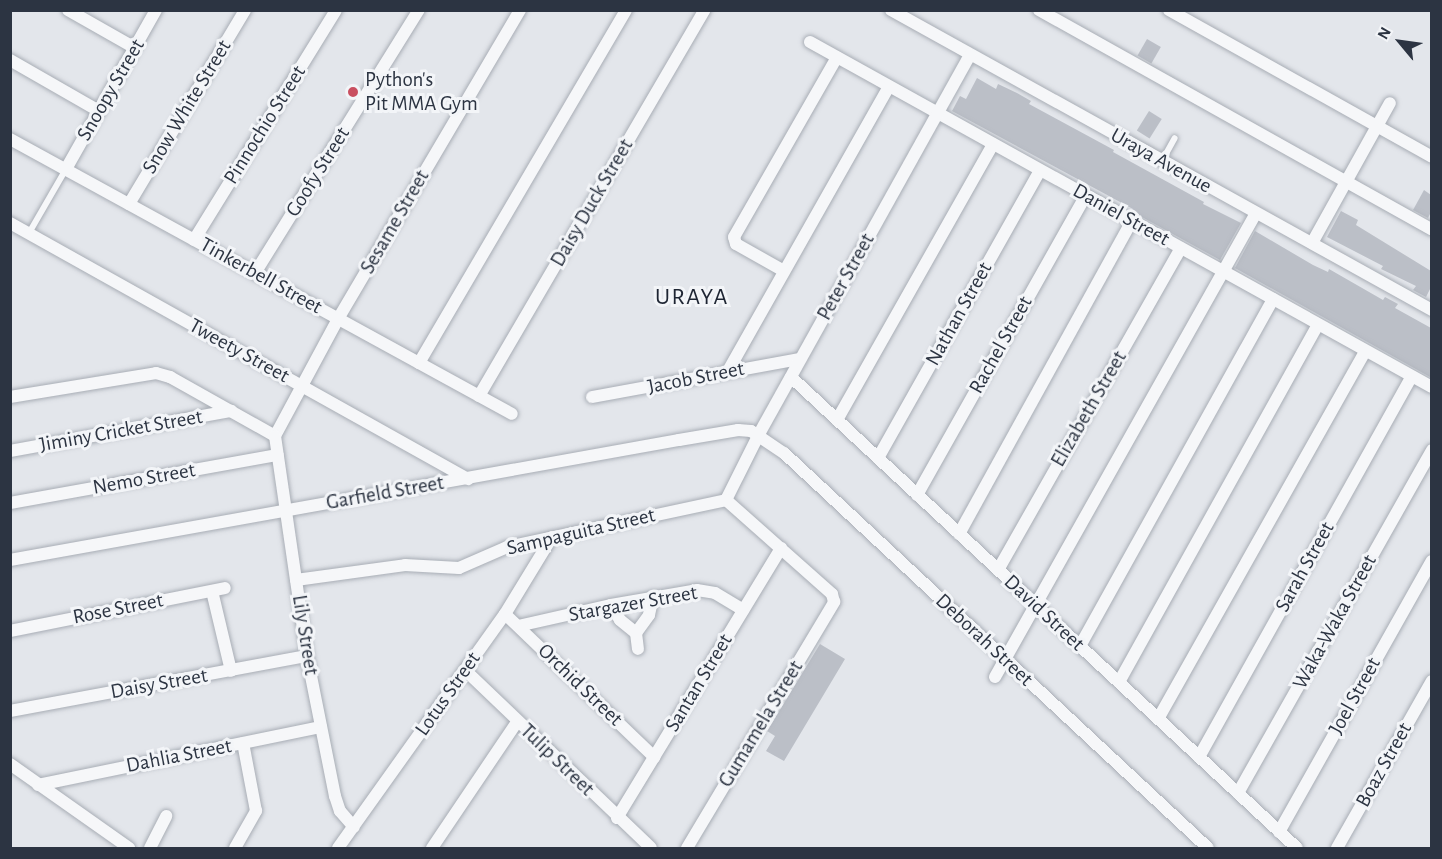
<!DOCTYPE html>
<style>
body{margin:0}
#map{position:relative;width:1442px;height:859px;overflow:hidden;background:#e3e6eb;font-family:"Alegreya Sans",sans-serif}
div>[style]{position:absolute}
.building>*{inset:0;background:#bbbfc7;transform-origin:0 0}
.roads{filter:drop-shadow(0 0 2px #a8adb5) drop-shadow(0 0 2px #a8adb5)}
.lane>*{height:6px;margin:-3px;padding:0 3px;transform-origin:3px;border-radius:3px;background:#f6f7f9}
.street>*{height:12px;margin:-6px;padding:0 6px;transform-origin:6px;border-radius:6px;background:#f6f7f9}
.dots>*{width:16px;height:16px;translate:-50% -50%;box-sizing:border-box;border:3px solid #f3f5f8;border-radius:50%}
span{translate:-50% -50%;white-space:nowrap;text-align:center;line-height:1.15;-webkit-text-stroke:6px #f3f5f8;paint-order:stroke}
.poi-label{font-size:21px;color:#2c3442}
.left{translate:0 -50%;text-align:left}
.street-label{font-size:21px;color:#2c3442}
.quarter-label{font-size:24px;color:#1e2533;letter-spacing:1.5px}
.frame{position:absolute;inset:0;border:12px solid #2c3442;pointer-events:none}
.north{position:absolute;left:1370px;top:12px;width:60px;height:60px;-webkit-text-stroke:4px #f3f5f8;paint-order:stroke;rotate:299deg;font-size:16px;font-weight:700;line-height:24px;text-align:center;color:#2c3442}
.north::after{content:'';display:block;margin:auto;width:21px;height:27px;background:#2c3442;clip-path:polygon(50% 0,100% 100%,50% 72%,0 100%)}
</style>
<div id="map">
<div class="building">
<div style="left:1147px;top:39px;width:16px;height:19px;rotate:30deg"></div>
<div style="clip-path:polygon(977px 78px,996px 89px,998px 84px,1017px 93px,1031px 101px,1029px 104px,1114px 150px,1113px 152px,1204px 202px,1203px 204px,1241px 223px,1220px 260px,1131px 211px,1133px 209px,952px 111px,960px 96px,966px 99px)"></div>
<div style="left:1149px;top:111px;width:15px;height:23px;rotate:32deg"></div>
<div style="clip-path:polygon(1424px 190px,1431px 195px,1431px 212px,1428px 218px,1413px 210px)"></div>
<div style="clip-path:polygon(1341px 211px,1358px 220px,1356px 225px,1431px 271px,1431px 287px,1426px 297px,1413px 290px,1416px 286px,1381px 269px,1383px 266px,1327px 237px)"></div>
<div style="clip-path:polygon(1255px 231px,1313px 265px,1328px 272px,1329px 269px,1383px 300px,1385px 297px,1398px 304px,1395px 308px,1431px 328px,1430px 377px,1235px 268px)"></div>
<div style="clip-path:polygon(820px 644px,845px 659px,784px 761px,766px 751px,775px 736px,767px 731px)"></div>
</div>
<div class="roads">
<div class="lane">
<div style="left:1162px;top:161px;width:26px;rotate:-61deg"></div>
<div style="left:29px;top:233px;width:74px;rotate:-60deg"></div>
</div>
<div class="street">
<div style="left:68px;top:10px;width:77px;rotate:29.6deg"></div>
<div style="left:891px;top:10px;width:619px;rotate:29.01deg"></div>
<div style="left:1039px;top:10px;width:450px;rotate:29.2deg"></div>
<div style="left:1169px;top:10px;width:301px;rotate:29.2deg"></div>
<div style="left:810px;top:42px;width:711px;rotate:29.02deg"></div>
<div style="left:10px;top:60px;width:103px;rotate:29.8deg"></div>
<div style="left:10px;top:139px;width:572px;rotate:28.71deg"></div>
<div style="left:66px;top:169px;width:183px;rotate:-60.5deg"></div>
<div style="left:129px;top:204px;width:226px;rotate:-59.1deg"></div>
<div style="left:10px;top:223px;width:525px;rotate:29.2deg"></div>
<div style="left:194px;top:240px;width:270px;rotate:-58.3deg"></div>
<div style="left:1312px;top:243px;width:160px;rotate:-60.9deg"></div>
<div style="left:784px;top:271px;width:55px;rotate:-150.6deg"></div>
<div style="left:736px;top:244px;width:7px;rotate:-106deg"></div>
<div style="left:734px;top:237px;width:207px;rotate:-60.2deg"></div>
<div style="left:255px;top:273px;width:310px;rotate:-58.1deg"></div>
<div style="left:419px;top:363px;width:409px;rotate:-59.6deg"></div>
<div style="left:728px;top:371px;width:327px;rotate:-60.5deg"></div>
<div style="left:791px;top:377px;width:691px;rotate:42.95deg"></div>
<div style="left:479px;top:396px;width:447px;rotate:-59.7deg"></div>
<div style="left:10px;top:397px;width:148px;rotate:-9.3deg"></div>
<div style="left:156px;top:373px;width:15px;rotate:16deg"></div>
<div style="left:170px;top:377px;width:120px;rotate:29.3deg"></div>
<div style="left:592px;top:397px;width:211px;rotate:-10.4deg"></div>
<div style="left:837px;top:420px;width:317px;rotate:-60.5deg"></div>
<div style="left:275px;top:436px;width:133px;rotate:-61.7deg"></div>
<div style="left:338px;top:319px;width:359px;rotate:-59.5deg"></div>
<div style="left:275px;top:436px;width:222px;rotate:81.7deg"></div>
<div style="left:307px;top:656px;width:143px;rotate:78.7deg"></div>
<div style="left:335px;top:796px;width:16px;rotate:72deg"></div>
<div style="left:340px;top:811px;width:21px;rotate:49deg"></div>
<div style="left:10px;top:451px;width:225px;rotate:-10.3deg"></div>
<div style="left:878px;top:458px;width:330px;rotate:-60.6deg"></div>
<div style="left:917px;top:495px;width:344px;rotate:-60.6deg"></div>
<div style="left:726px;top:500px;width:74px;rotate:-63.4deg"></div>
<div style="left:759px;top:434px;width:434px;rotate:-60.9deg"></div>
<div style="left:10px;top:503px;width:272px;rotate:-10.2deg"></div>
<div style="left:959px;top:534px;width:358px;rotate:-61.1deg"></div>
<div style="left:10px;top:560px;width:680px;rotate:-10.17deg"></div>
<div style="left:679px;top:440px;width:60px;rotate:-9.6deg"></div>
<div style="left:738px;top:430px;width:13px;rotate:4deg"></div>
<div style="left:751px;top:431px;width:40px;rotate:34deg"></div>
<div style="left:784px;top:453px;width:579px;rotate:42.97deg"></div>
<div style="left:998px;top:570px;width:370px;rotate:-60.4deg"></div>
<div style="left:296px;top:580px;width:110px;rotate:-7.8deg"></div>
<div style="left:405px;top:565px;width:54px;rotate:3.2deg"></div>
<div style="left:459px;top:568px;width:52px;rotate:-23.6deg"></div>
<div style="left:507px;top:547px;width:224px;rotate:-12.1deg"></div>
<div style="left:212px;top:591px;width:82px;rotate:76.6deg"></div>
<div style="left:611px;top:605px;width:17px;rotate:59deg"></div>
<div style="left:620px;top:620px;width:21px;rotate:39deg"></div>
<div style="left:636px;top:633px;width:22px;rotate:-54deg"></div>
<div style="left:649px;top:615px;width:19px;rotate:-78deg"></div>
<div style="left:505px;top:614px;width:207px;rotate:43.8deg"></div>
<div style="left:518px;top:626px;width:95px;rotate:-12.7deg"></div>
<div style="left:611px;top:605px;width:87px;rotate:-9.9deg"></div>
<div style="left:697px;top:590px;width:18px;rotate:9deg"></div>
<div style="left:715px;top:593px;width:33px;rotate:31deg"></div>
<div style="left:10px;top:631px;width:219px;rotate:-11.3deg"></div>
<div style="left:636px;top:633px;width:16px;rotate:83deg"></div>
<div style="left:1080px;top:646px;width:397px;rotate:-60.9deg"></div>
<div style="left:465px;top:670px;width:257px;rotate:43.7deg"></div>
<div style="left:995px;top:677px;width:532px;rotate:-60.64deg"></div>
<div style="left:1119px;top:682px;width:409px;rotate:-60.9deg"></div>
<div style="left:10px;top:711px;width:302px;rotate:-10.5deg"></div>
<div style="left:1158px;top:719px;width:422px;rotate:-60.6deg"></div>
<div style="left:1199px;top:757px;width:436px;rotate:-60.8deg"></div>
<div style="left:10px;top:764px;width:146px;rotate:35.2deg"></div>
<div style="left:38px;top:785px;width:289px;rotate:-11.6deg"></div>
<div style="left:1238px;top:793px;width:394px;rotate:-60.5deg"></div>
<div style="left:617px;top:818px;width:316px;rotate:-58.7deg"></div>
<div style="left:1279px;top:832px;width:311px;rotate:-60.6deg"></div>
<div style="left:150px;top:848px;width:36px;rotate:-63deg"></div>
<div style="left:235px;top:848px;width:43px;rotate:-60.4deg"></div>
<div style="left:256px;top:811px;width:69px;rotate:-100.8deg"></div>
<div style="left:338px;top:848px;width:287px;rotate:-54.5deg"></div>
<div style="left:505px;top:614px;width:90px;rotate:-58.6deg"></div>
<div style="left:432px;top:848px;width:152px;rotate:-56deg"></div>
<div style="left:687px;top:848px;width:287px;rotate:-59.1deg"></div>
<div style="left:834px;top:602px;width:8px;rotate:-104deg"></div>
<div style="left:832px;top:594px;width:142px;rotate:-138.4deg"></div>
<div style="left:1337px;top:848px;width:192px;rotate:-60.4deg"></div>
</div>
</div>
<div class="dots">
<div style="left:353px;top:92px;background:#c94f60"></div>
</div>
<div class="poi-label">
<span class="left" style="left:365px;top:92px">Python's<br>Pit MMA Gym</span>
</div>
<div class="street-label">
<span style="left:111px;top:90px;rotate:-60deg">Snoopy Street</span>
<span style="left:187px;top:107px;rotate:-59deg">Snow White Street</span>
<span style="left:265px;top:125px;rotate:-58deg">Pinnochio Street</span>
<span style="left:1161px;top:161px;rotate:29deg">Uraya Avenue</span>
<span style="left:318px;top:172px;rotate:-58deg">Goofy Street</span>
<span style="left:592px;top:203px;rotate:-60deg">Daisy Duck Street</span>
<span style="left:1121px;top:215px;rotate:29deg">Daniel Street</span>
<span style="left:395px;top:222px;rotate:-60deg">Sesame Street</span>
<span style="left:261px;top:276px;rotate:29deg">Tinkerbell Street</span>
<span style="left:846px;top:277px;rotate:-61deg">Peter Street</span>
<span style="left:959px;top:314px;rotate:-61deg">Nathan Street</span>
<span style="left:1001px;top:345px;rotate:-61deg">Rachel Street</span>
<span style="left:239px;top:351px;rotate:29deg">Tweety Street</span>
<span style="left:696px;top:378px;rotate:-11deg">Jacob Street</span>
<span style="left:1089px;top:409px;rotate:-60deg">Elizabeth Street</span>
<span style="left:121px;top:431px;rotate:-10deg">Jiminy Cricket Street</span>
<span style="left:144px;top:479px;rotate:-10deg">Nemo Street</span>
<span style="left:385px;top:493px;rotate:-10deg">Garfield Street</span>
<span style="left:581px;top:532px;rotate:-13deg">Sampaguita Street</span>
<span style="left:1305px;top:567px;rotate:-61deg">Sarah Street</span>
<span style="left:633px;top:604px;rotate:-10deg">Stargazer Street</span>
<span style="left:118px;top:609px;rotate:-11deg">Rose Street</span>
<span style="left:1044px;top:613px;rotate:43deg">David Street</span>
<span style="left:1335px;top:622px;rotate:-61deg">Waka-Waka Street</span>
<span style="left:305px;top:635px;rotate:81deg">Lily Street</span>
<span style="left:984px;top:640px;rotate:43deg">Deborah Street</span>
<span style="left:699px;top:683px;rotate:-59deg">Santan Street</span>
<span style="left:159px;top:684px;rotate:-10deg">Daisy Street</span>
<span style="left:580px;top:685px;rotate:44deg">Orchid Street</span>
<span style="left:448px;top:694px;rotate:-55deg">Lotus Street</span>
<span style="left:1355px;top:696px;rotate:-61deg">Joel Street</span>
<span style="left:761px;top:724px;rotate:-59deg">Gumamela Street</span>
<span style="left:179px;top:756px;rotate:-11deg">Dahlia Street</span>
<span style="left:557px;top:760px;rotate:44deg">Tulip Street</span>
<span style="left:1384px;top:765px;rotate:-61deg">Boaz Street</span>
</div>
<div class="quarter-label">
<span style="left:692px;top:298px">URAYA</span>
</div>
<div class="frame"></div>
<div class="north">N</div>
</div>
